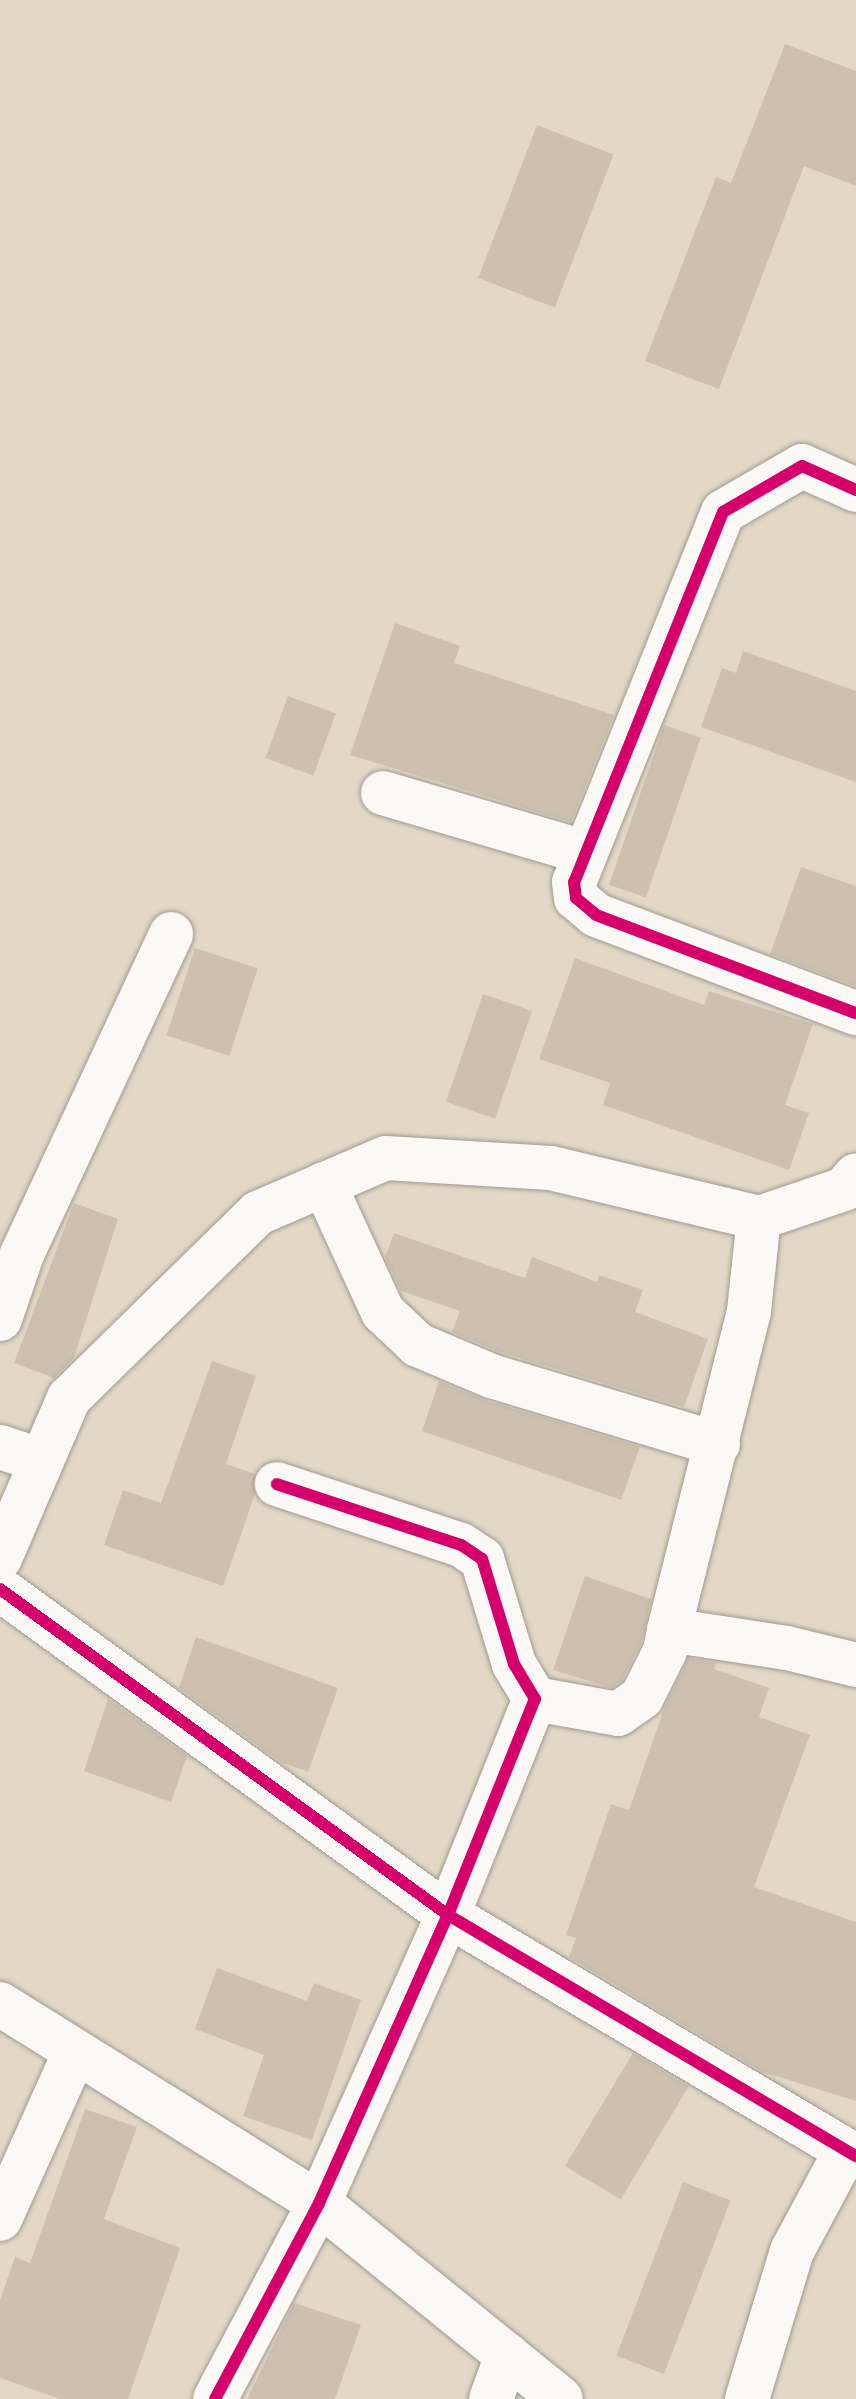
<!DOCTYPE html>
<style>
body{margin:0}
#map{position:relative;width:856px;height:2399px;overflow:hidden;background:#e3d8c6;font-family:Mali,sans-serif}
div>[style]{position:absolute}
.building>*{inset:0;background:#cdc0af;transform-origin:0 0}
.roads{filter:drop-shadow(0 0 2px #a09a90) drop-shadow(0 0 2px #a09a90)}
.street>*{height:44px;margin:-22px;padding:0 22px;transform-origin:22px;border-radius:22px;background:#fbf9f6}
.secondary>*{height:44px;margin:-22px;padding:0 22px;transform-origin:22px;border-radius:22px;background:#fbf9f6}
.cycleway>*{height:12px;margin:-6px;padding:0 6px;transform-origin:6px;border-radius:6px;background:#d6006c}
span{translate:-50% -50%;white-space:nowrap;text-align:center;line-height:1.15;-webkit-text-stroke:8px #fcf5e5;paint-order:stroke}
</style>
<div id="map">
<div class="building">
<div style="clip-path:polygon(785px 44px,856px 71px,856px 186px,804px 166px,719px 389px,645px 361px,716px 177px,731px 183px)"></div>
<div style="left:537px;top:125px;width:82px;height:164px;rotate:21deg"></div>
<div style="clip-path:polygon(395px 623px,460px 646px,454px 663px,614px 715px,571px 822px,350px 755px)"></div>
<div style="clip-path:polygon(743px 651px,856px 691px,856px 782px,701px 727px,722px 668px,736px 673px)"></div>
<div style="left:288px;top:696px;width:51px;height:66px;rotate:20deg"></div>
<div style="left:664px;top:725px;width:39px;height:169px;rotate:19deg"></div>
<div style="clip-path:polygon(801px 867px,856px 886px,856px 986px,770px 954px)"></div>
<div style="left:195px;top:948px;width:66px;height:92px;rotate:18deg"></div>
<div style="clip-path:polygon(575px 958px,704px 1005px,709px 991px,813px 1024px,785px 1105px,809px 1113px,789px 1170px,603px 1105px,610px 1083px,539px 1059px)"></div>
<div style="left:483px;top:994px;width:52px;height:114px;rotate:19deg"></div>
<div style="clip-path:polygon(74px 1203px,118px 1219px,74px 1358px,54px 1378px,14px 1363px)"></div>
<div style="clip-path:polygon(394px 1233px,525px 1278px,532px 1257px,597px 1282px,599px 1275px,643px 1290px,635px 1312px,708px 1339px,684px 1407px,500px 1352px,452px 1332px,460px 1311px,401px 1291px,385px 1257px)"></div>
<div style="clip-path:polygon(212px 1361px,256px 1376px,226px 1464px,255px 1474px,255px 1494px,223px 1586px,104px 1545px,123px 1490px,161px 1503px)"></div>
<div style="clip-path:polygon(439px 1381px,484px 1400px,640px 1447px,621px 1500px,422px 1431px)"></div>
<div style="clip-path:polygon(585px 1576px,651px 1599px,641px 1643px,622px 1680px,612px 1688px,553px 1670px)"></div>
<div style="clip-path:polygon(196px 1637px,338px 1688px,308px 1772px,281px 1762px,179px 1688px)"></div>
<div style="clip-path:polygon(689px 1658px,716px 1663px,714px 1669px,769px 1688px,759px 1717px,810px 1735px,754px 1887px,856px 1922px,856px 2101px,763px 2072px,569px 1957px,576px 1938px,566px 1935px,611px 1804px,629px 1810px,664px 1709px)"></div>
<div style="clip-path:polygon(108px 1699px,187px 1756px,171px 1802px,84px 1771px)"></div>
<div style="clip-path:polygon(217px 1968px,307px 2001px,314px 1983px,361px 2000px,312px 2140px,243px 2116px,264px 2055px,195px 2029px)"></div>
<div style="left:633px;top:2053px;width:65px;height:132px;rotate:31deg"></div>
<div style="clip-path:polygon(85px 2109px,137px 2127px,104px 2219px,180px 2248px,128px 2399px,60px 2399px,0 2378px,0 2300px,15px 2257px,30px 2263px)"></div>
<div style="left:683px;top:2182px;width:51px;height:186px;rotate:21deg"></div>
<div style="clip-path:polygon(294px 2303px,361px 2325px,335px 2399px,247px 2399px)"></div>
</div>
<div class="roads">
<div class="street">
<div style="left:856px;top:490px;width:59px;rotate:-156deg"></div>
<div style="left:802px;top:466px;width:91px;rotate:149.8deg"></div>
<div style="left:723px;top:512px;width:399px;rotate:111.9deg"></div>
<div style="left:574px;top:882px;width:16px;rotate:83deg"></div>
<div style="left:576px;top:898px;width:26px;rotate:40deg"></div>
<div style="left:596px;top:915px;width:278px;rotate:20.7deg"></div>
<div style="left:383px;top:793px;width:209px;rotate:16.4deg"></div>
<div style="left:324px;top:1184px;width:141px;rotate:65.3deg"></div>
<div style="left:383px;top:1312px;width:48px;rotate:43.3deg"></div>
<div style="left:418px;top:1345px;width:79px;rotate:23deg"></div>
<div style="left:491px;top:1376px;width:237px;rotate:16.7deg"></div>
<div style="left:0;top:1319px;width:69px;rotate:-71.3deg"></div>
<div style="left:22px;top:1254px;width:353px;rotate:-65deg"></div>
<div style="left:0;top:1447px;width:44px;rotate:18.4deg"></div>
<div style="left:0;top:1589px;width:554px;rotate:36.04deg"></div>
<div style="left:448px;top:1915px;width:474px;rotate:30.6deg"></div>
<div style="left:669px;top:1630px;width:329px;rotate:-75.9deg"></div>
<div style="left:749px;top:1311px;width:94px;rotate:-83.9deg"></div>
<div style="left:535px;top:1699px;width:84px;rotate:10.2deg"></div>
<div style="left:618px;top:1714px;width:29px;rotate:-35deg"></div>
<div style="left:642px;top:1697px;width:51px;rotate:-63.4deg"></div>
<div style="left:665px;top:1651px;width:21px;rotate:-79deg"></div>
<div style="left:669px;top:1630px;width:119px;rotate:8.7deg"></div>
<div style="left:787px;top:1648px;width:71px;rotate:13.8deg"></div>
<div style="left:0;top:2219px;width:183px;rotate:-65.8deg"></div>
<div style="left:215px;top:2399px;width:222px;rotate:-62deg"></div>
<div style="left:319px;top:2203px;width:316px;rotate:-65.9deg"></div>
<div style="left:448px;top:1915px;width:233px;rotate:-68.1deg"></div>
<div style="left:535px;top:1699px;width:41px;rotate:-121deg"></div>
<div style="left:514px;top:1664px;width:110px;rotate:-106.9deg"></div>
<div style="left:482px;top:1559px;width:25px;rotate:-146deg"></div>
<div style="left:461px;top:1545px;width:194px;rotate:-161.7deg"></div>
<div style="left:491px;top:2399px;width:47px;rotate:-70deg"></div>
<div style="left:747px;top:2399px;width:155px;rotate:-73.1deg"></div>
<div style="left:792px;top:2251px;width:112px;rotate:-61.8deg"></div>
</div>
<div class="secondary">
<div style="left:0;top:1558px;width:174px;rotate:-66.7deg"></div>
<div style="left:69px;top:1398px;width:264px;rotate:-44.4deg"></div>
<div style="left:258px;top:1213px;width:139px;rotate:-23.3deg"></div>
<div style="left:386px;top:1158px;width:165px;rotate:3.5deg"></div>
<div style="left:551px;top:1168px;width:214px;rotate:13.5deg"></div>
<div style="left:759px;top:1218px;width:90px;rotate:-18.8deg"></div>
<div style="left:844px;top:1189px;width:18px;rotate:-49deg"></div>
<div style="left:0;top:2004px;width:376px;rotate:32deg"></div>
<div style="left:319px;top:2203px;width:311px;rotate:39deg"></div>
</div>
</div>
<div class="cycleway">
<div style="left:856px;top:490px;width:59px;rotate:-156deg"></div>
<div style="left:802px;top:466px;width:91px;rotate:149.8deg"></div>
<div style="left:723px;top:512px;width:399px;rotate:111.9deg"></div>
<div style="left:574px;top:882px;width:16px;rotate:83deg"></div>
<div style="left:576px;top:898px;width:26px;rotate:40deg"></div>
<div style="left:596px;top:915px;width:278px;rotate:20.7deg"></div>
<div style="left:0;top:1589px;width:554px;rotate:36.04deg"></div>
<div style="left:448px;top:1915px;width:474px;rotate:30.6deg"></div>
<div style="left:215px;top:2399px;width:222px;rotate:-62deg"></div>
<div style="left:319px;top:2203px;width:316px;rotate:-65.9deg"></div>
<div style="left:448px;top:1915px;width:233px;rotate:-68.1deg"></div>
<div style="left:535px;top:1699px;width:41px;rotate:-121deg"></div>
<div style="left:514px;top:1664px;width:110px;rotate:-106.9deg"></div>
<div style="left:482px;top:1559px;width:25px;rotate:-146deg"></div>
<div style="left:461px;top:1545px;width:194px;rotate:-161.7deg"></div>
</div>
</div>
